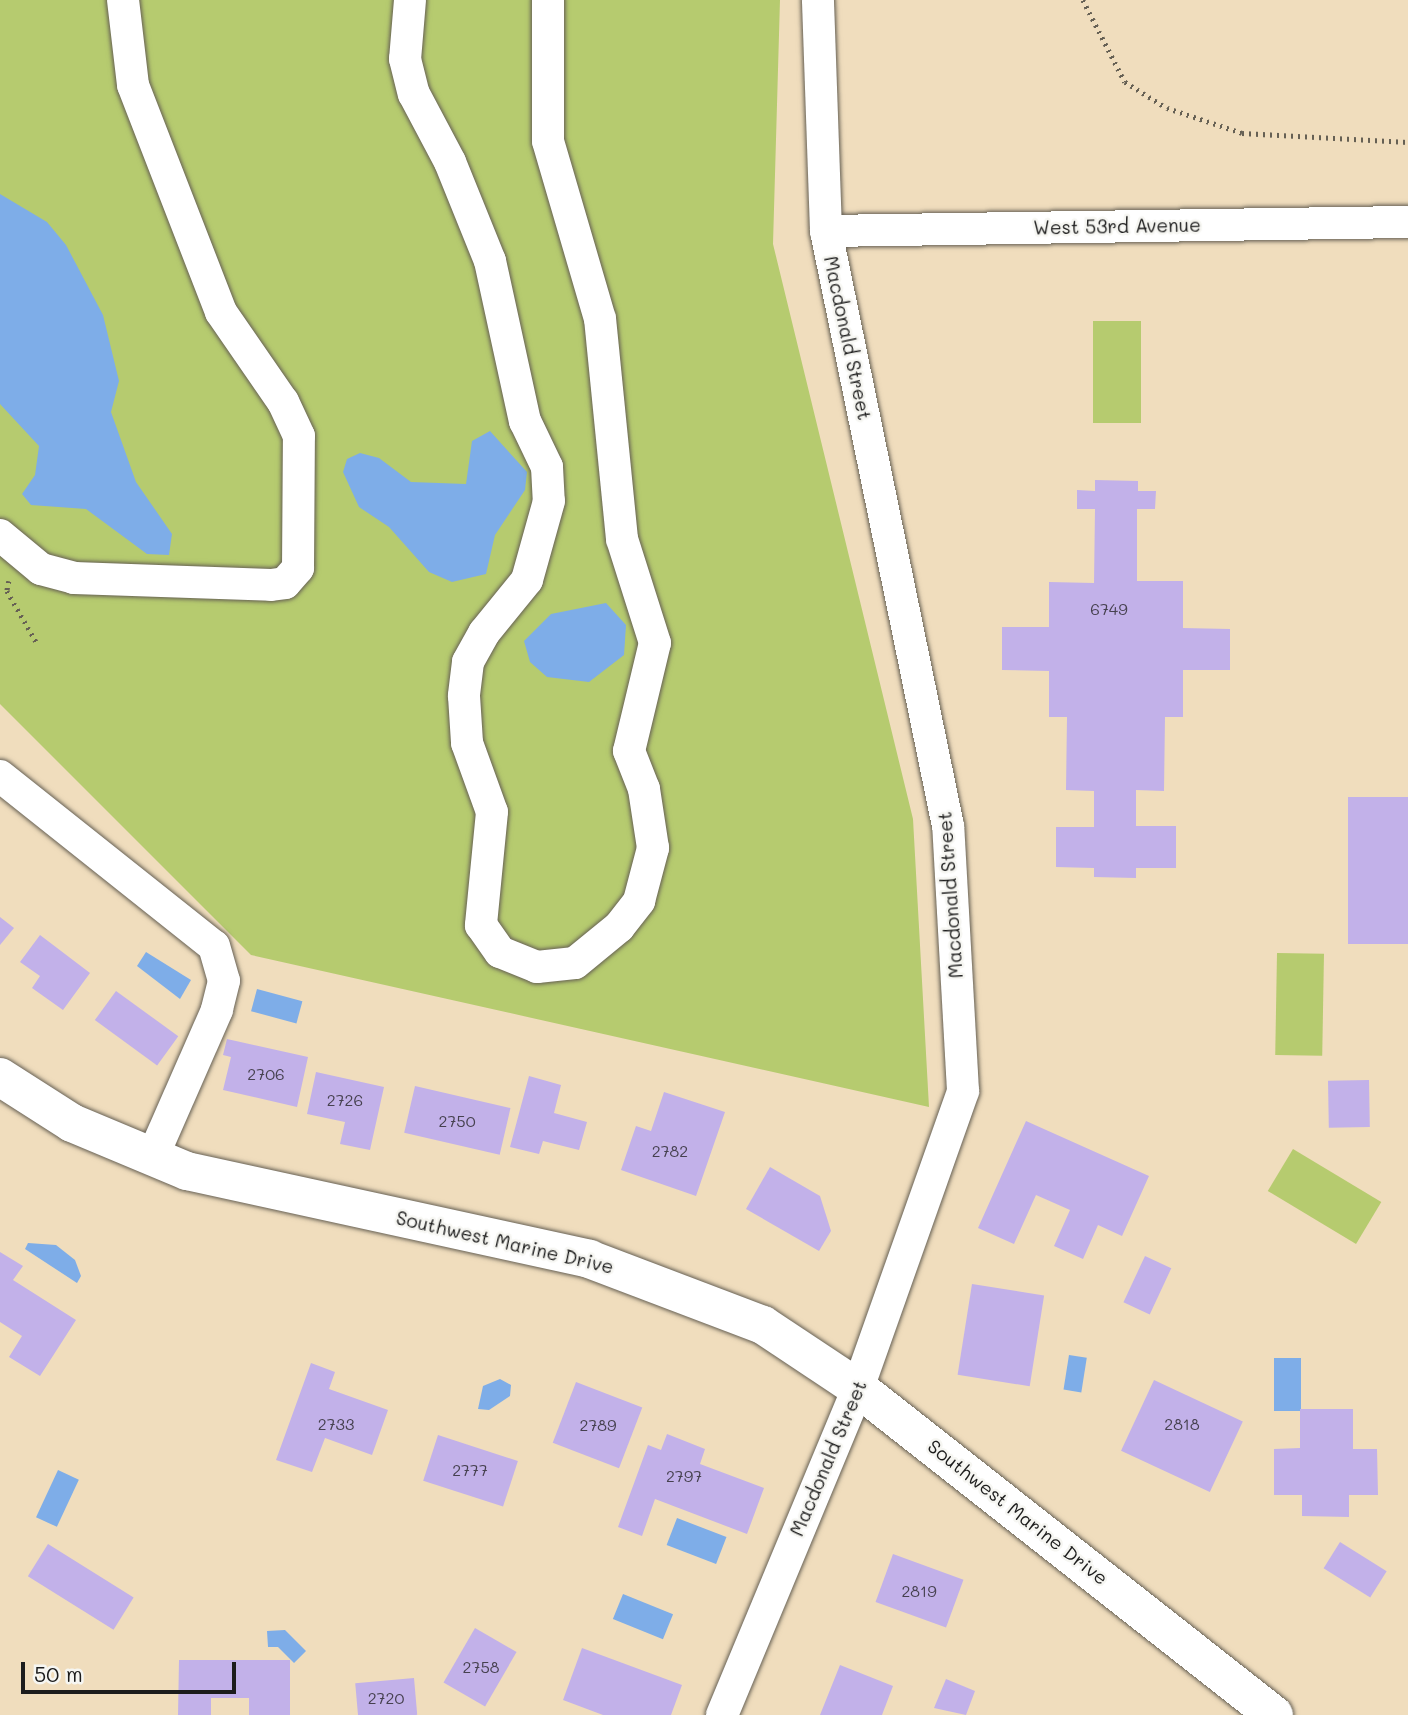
<!DOCTYPE html>
<style>
body{margin:0}
#map{position:relative;width:1408px;height:1715px;overflow:hidden;background:#f0ddbd;font-family:Mali,sans-serif}
div>[style]{position:absolute}
.green>*{inset:0;background:#b6cb6f;transform-origin:0 0}
.water>*{inset:0;background:#7eade8;transform-origin:0 0}
.building>*{inset:0;background:#c2b1e9;transform-origin:0 0}
.path>*{height:4.5px;margin-top:-2.25px;transform-origin:0;background:repeating-linear-gradient(90deg,#666054 0 2px,transparent 0 7px)}
.roads{filter:drop-shadow(0 0 2px #666054) drop-shadow(0 0 2px #666054)}
.minor>*{height:32px;margin:-16px;padding:0 16px;transform-origin:16px;border-radius:16px;background:#fff}
.major>*{height:38px;margin:-19px;padding:0 19px;transform-origin:19px;border-radius:19px;background:#fff}
span{translate:-50% -50%;white-space:nowrap;text-align:center;line-height:1.15;-webkit-text-stroke:5px #f6f6f2;paint-order:stroke}
.number-label{font-size:16px;color:#46414f}
.number-label span{-webkit-text-stroke-width:0}
.street-label{font-size:19px;color:#1c1c1c}
.scale{position:absolute;left:21px;top:1662px;width:215px;height:32px;box-sizing:border-box;border:4px solid #1c1c1c;border-top:0;padding-left:9px;font-size:21px;line-height:24px;white-space:nowrap;color:#1c1c1c;-webkit-text-stroke:5px #f6f6f2;paint-order:stroke}
</style>
<div id="map">
<div class="green">
<div style="clip-path:polygon(0 0,780px 0,773px 244px,913px 819px,929px 1107px,251px 955px,0 704px)"></div>
<div style="left:1093px;top:321px;width:48px;height:102px"></div>
<div style="left:1277px;top:953px;width:47px;height:102px;rotate:1deg"></div>
<div style="left:1293px;top:1149px;width:103px;height:49px;rotate:31deg"></div>
</div>
<div class="water">
<div style="clip-path:polygon(0 194px,47px 222px,66px 245px,103px 315px,119px 381px,111px 412px,136px 482px,172px 534px,169px 555px,147px 554px,86px 509px,31px 505px,22px 494px,35px 475px,39px 446px,0 404px)"></div>
<div style="clip-path:polygon(490px 431px,527px 472px,525px 490px,495px 535px,486px 574px,452px 582px,429px 572px,389px 527px,359px 507px,343px 472px,347px 459px,360px 453px,379px 458px,411px 482px,466px 484px,472px 441px)"></div>
<div style="clip-path:polygon(606px 603px,626px 625px,624px 655px,589px 682px,547px 677px,530px 662px,524px 641px,551px 614px)"></div>
<div style="clip-path:polygon(146px 952px,191px 980px,180px 999px,137px 966px)"></div>
<div style="left:257px;top:989px;width:47px;height:23px;rotate:15deg"></div>
<div style="clip-path:polygon(28px 1243px,56px 1245px,75px 1260px,81px 1276px,77px 1283px,25px 1249px)"></div>
<div style="left:1069px;top:1355px;width:18px;height:35px;rotate:9deg"></div>
<div style="left:1301px;top:1358px;width:53px;height:27px;rotate:90deg"></div>
<div style="clip-path:polygon(500px 1379px,511px 1385px,510px 1396px,489px 1410px,478px 1409px,483px 1386px)"></div>
<div style="left:58px;top:1470px;width:23px;height:52px;rotate:25deg"></div>
<div style="left:677px;top:1518px;width:53px;height:29px;rotate:21deg"></div>
<div style="left:623px;top:1594px;width:54px;height:27px;rotate:22deg"></div>
<div style="clip-path:polygon(285px 1630px,306px 1651px,294px 1663px,278px 1647px,268px 1647px,267px 1631px)"></div>
</div>
<div class="building">
<div style="clip-path:polygon(1095px 480px,1138px 481px,1138px 491px,1156px 491px,1155px 509px,1137px 509px,1137px 581px,1183px 581px,1183px 628px,1230px 629px,1230px 670px,1183px 670px,1183px 717px,1165px 717px,1164px 791px,1136px 790px,1136px 826px,1176px 826px,1176px 868px,1136px 868px,1136px 878px,1094px 877px,1094px 868px,1056px 867px,1056px 827px,1094px 827px,1094px 791px,1066px 790px,1067px 717px,1049px 717px,1049px 671px,1002px 670px,1002px 627px,1049px 627px,1049px 582px,1094px 583px,1095px 509px,1077px 509px,1077px 490px,1095px 491px)"></div>
<div style="left:1408px;top:797px;width:147px;height:60px;rotate:90deg"></div>
<div style="clip-path:polygon(0 917px,14px 928px,0 945px)"></div>
<div style="clip-path:polygon(40px 935px,90px 973px,63px 1010px,32px 988px,40px 976px,20px 962px)"></div>
<div style="left:116px;top:991px;width:77px;height:36px;rotate:36deg"></div>
<div style="clip-path:polygon(227px 1039px,308px 1057px,297px 1107px,223px 1090px,231px 1057px,223px 1055px)"></div>
<div style="clip-path:polygon(316px 1072px,384px 1087px,370px 1150px,340px 1144px,345px 1122px,307px 1114px)"></div>
<div style="clip-path:polygon(529px 1076px,561px 1085px,554px 1113px,587px 1122px,579px 1150px,543px 1141px,539px 1154px,510px 1147px)"></div>
<div style="left:1369px;top:1080px;width:47px;height:41px;rotate:89deg"></div>
<div style="left:415px;top:1086px;width:98px;height:48px;rotate:13deg"></div>
<div style="clip-path:polygon(664px 1092px,725px 1112px,696px 1196px,621px 1170px,636px 1126px,651px 1131px)"></div>
<div style="clip-path:polygon(1026px 1121px,1149px 1176px,1122px 1236px,1098px 1225px,1083px 1259px,1054px 1246px,1070px 1210px,1036px 1195px,1014px 1244px,978px 1228px)"></div>
<div style="clip-path:polygon(770px 1167px,820px 1196px,831px 1231px,819px 1251px,746px 1209px)"></div>
<div style="clip-path:polygon(0 1252px,23px 1266px,13px 1280px,76px 1320px,40px 1376px,9px 1357px,22px 1336px,0 1322px)"></div>
<div style="left:1145px;top:1256px;width:29px;height:51px;rotate:25deg"></div>
<div style="left:972px;top:1284px;width:73px;height:92px;rotate:9deg"></div>
<div style="clip-path:polygon(311px 1363px,335px 1372px,329px 1389px,388px 1410px,372px 1455px,325px 1438px,312px 1472px,276px 1460px)"></div>
<div style="left:1154px;top:1380px;width:98px;height:78px;rotate:25deg"></div>
<div style="left:576px;top:1382px;width:71px;height:65px;rotate:21deg"></div>
<div style="clip-path:polygon(1300px 1409px,1353px 1409px,1353px 1449px,1377px 1449px,1378px 1495px,1349px 1495px,1349px 1517px,1302px 1516px,1302px 1495px,1274px 1495px,1274px 1449px,1300px 1448px)"></div>
<div style="clip-path:polygon(667px 1434px,705px 1449px,700px 1464px,764px 1488px,747px 1534px,655px 1499px,642px 1536px,618px 1527px,648px 1445px,661px 1450px)"></div>
<div style="left:438px;top:1435px;width:84px;height:48px;rotate:18deg"></div>
<div style="left:1340px;top:1542px;width:55px;height:31px;rotate:32deg"></div>
<div style="left:48px;top:1544px;width:101px;height:38px;rotate:32deg"></div>
<div style="left:893px;top:1554px;width:75px;height:51px;rotate:20deg"></div>
<div style="left:475px;top:1628px;width:48px;height:63px;rotate:30deg"></div>
<div style="clip-path:polygon(582px 1648px,682px 1685px,671px 1715px,603px 1715px,563px 1700px)"></div>
<div style="clip-path:polygon(179px 1660px,290px 1660px,290px 1715px,249px 1715px,249px 1698px,211px 1698px,211px 1715px,178px 1715px)"></div>
<div style="clip-path:polygon(840px 1665px,893px 1686px,882px 1715px,820px 1715px)"></div>
<div style="left:414px;top:1678px;width:37px;height:59px;rotate:85deg"></div>
<div style="clip-path:polygon(946px 1679px,975px 1691px,966px 1715px,934px 1708px)"></div>
</div>
<div class="path">
<div style="left:1083px;top:0;width:92px;rotate:62.9deg"></div>
<div style="left:1125px;top:82px;width:49px;rotate:31.8deg"></div>
<div style="left:1167px;top:108px;width:79px;rotate:18.4deg"></div>
<div style="left:1242px;top:133px;width:166px;rotate:3.1deg"></div>
<div style="left:9px;top:581px;width:10px;rotate:101deg"></div>
<div style="left:7px;top:591px;width:62px;rotate:60.1deg"></div>
</div>
<div class="roads">
<div class="minor">
<div style="left:410px;top:0;width:59px;rotate:94.8deg"></div>
<div style="left:405px;top:59px;width:36px;rotate:76deg"></div>
<div style="left:414px;top:94px;width:77px;rotate:62.1deg"></div>
<div style="left:450px;top:162px;width:107px;rotate:68deg"></div>
<div style="left:490px;top:261px;width:164px;rotate:77.7deg"></div>
<div style="left:525px;top:421px;width:51px;rotate:64.4deg"></div>
<div style="left:547px;top:467px;width:34px;rotate:87deg"></div>
<div style="left:549px;top:501px;width:82px;rotate:105.6deg"></div>
<div style="left:527px;top:580px;width:68px;rotate:129.1deg"></div>
<div style="left:484px;top:633px;width:33px;rotate:119deg"></div>
<div style="left:468px;top:662px;width:34px;rotate:97deg"></div>
<div style="left:464px;top:696px;width:47px;rotate:86.3deg"></div>
<div style="left:467px;top:743px;width:73px;rotate:70.1deg"></div>
<div style="left:492px;top:812px;width:114px;rotate:95.6deg"></div>
<div style="left:481px;top:925px;width:33px;rotate:55deg"></div>
<div style="left:500px;top:952px;width:40px;rotate:22deg"></div>
<div style="left:537px;top:967px;width:38px;rotate:-6deg"></div>
<div style="left:575px;top:963px;width:57px;rotate:-39.3deg"></div>
<div style="left:619px;top:927px;width:33px;rotate:-52deg"></div>
<div style="left:639px;top:901px;width:55px;rotate:-75.2deg"></div>
<div style="left:653px;top:848px;width:60px;rotate:-98.7deg"></div>
<div style="left:644px;top:789px;width:41px;rotate:-111.5deg"></div>
<div style="left:629px;top:751px;width:111px;rotate:-76.5deg"></div>
<div style="left:655px;top:643px;width:109px;rotate:-107.6deg"></div>
<div style="left:622px;top:539px;width:221px;rotate:-95.7deg"></div>
<div style="left:600px;top:319px;width:185px;rotate:-106.3deg"></div>
<div style="left:548px;top:141px;width:141px;rotate:-90deg"></div>
<div style="left:826px;top:231px;width:582px;rotate:-0.89deg"></div>
<div style="left:0;top:535px;width:53px;rotate:39.7deg"></div>
<div style="left:41px;top:569px;width:34px;rotate:15deg"></div>
<div style="left:74px;top:578px;width:197px;rotate:2deg"></div>
<div style="left:271px;top:585px;width:14px;rotate:-8deg"></div>
<div style="left:285px;top:583px;width:20px;rotate:-49deg"></div>
<div style="left:298px;top:568px;width:132px;rotate:-89.6deg"></div>
<div style="left:299px;top:436px;width:38px;rotate:-115deg"></div>
<div style="left:283px;top:402px;width:109px;rotate:-124.6deg"></div>
<div style="left:221px;top:312px;width:243px;rotate:-111.2deg"></div>
<div style="left:133px;top:85px;width:86px;rotate:-96.7deg"></div>
<div style="left:0;top:776px;width:273px;rotate:38.5deg"></div>
<div style="left:214px;top:946px;width:36px;rotate:74deg"></div>
<div style="left:224px;top:981px;width:30px;rotate:104deg"></div>
<div style="left:217px;top:1010px;width:162px;rotate:113.7deg"></div>
<div style="left:722px;top:1715px;width:354px;rotate:-67.4deg"></div>
<div style="left:858px;top:1388px;width:315px;rotate:-70.5deg"></div>
<div style="left:963px;top:1091px;width:265px;rotate:-93.2deg"></div>
<div style="left:948px;top:826px;width:607px;rotate:-101.59deg"></div>
<div style="left:826px;top:231px;width:231px;rotate:-92deg"></div>
</div>
<div class="major">
<div style="left:0;top:1077px;width:85px;rotate:32.6deg"></div>
<div style="left:72px;top:1123px;width:125px;rotate:22.7deg"></div>
<div style="left:187px;top:1171px;width:412px;rotate:12.3deg"></div>
<div style="left:589px;top:1259px;width:186px;rotate:20.8deg"></div>
<div style="left:763px;top:1325px;width:114px;rotate:33.6deg"></div>
<div style="left:858px;top:1388px;width:529px;rotate:38.17deg"></div>
</div>
</div>
<div class="number-label">
<span style="left:1109px;top:609px">6749</span>
<span style="left:266px;top:1074px">2706</span>
<span style="left:345px;top:1100px">2726</span>
<span style="left:457px;top:1121px">2750</span>
<span style="left:670px;top:1151px">2782</span>
<span style="left:336px;top:1424px">2733</span>
<span style="left:1182px;top:1424px">2818</span>
<span style="left:598px;top:1425px">2789</span>
<span style="left:470px;top:1470px">2777</span>
<span style="left:684px;top:1476px">2797</span>
<span style="left:919px;top:1591px">2819</span>
<span style="left:481px;top:1667px">2758</span>
<span style="left:386px;top:1698px">2720</span>
</div>
<div class="street-label">
<span style="left:1117px;top:226px;rotate:-1deg">West 53rd Avenue</span>
<span style="left:848px;top:338px;rotate:78deg">Macdonald Street</span>
<span style="left:950px;top:895px;rotate:-94deg">Macdonald Street</span>
<span style="left:505px;top:1242px;rotate:13deg">Southwest Marine Drive</span>
<span style="left:828px;top:1458px;rotate:-67deg">Macdonald Street</span>
<span style="left:1018px;top:1512px;rotate:38deg">Southwest Marine Drive</span>
</div>
<div class="scale">50 m</div>
</div>
